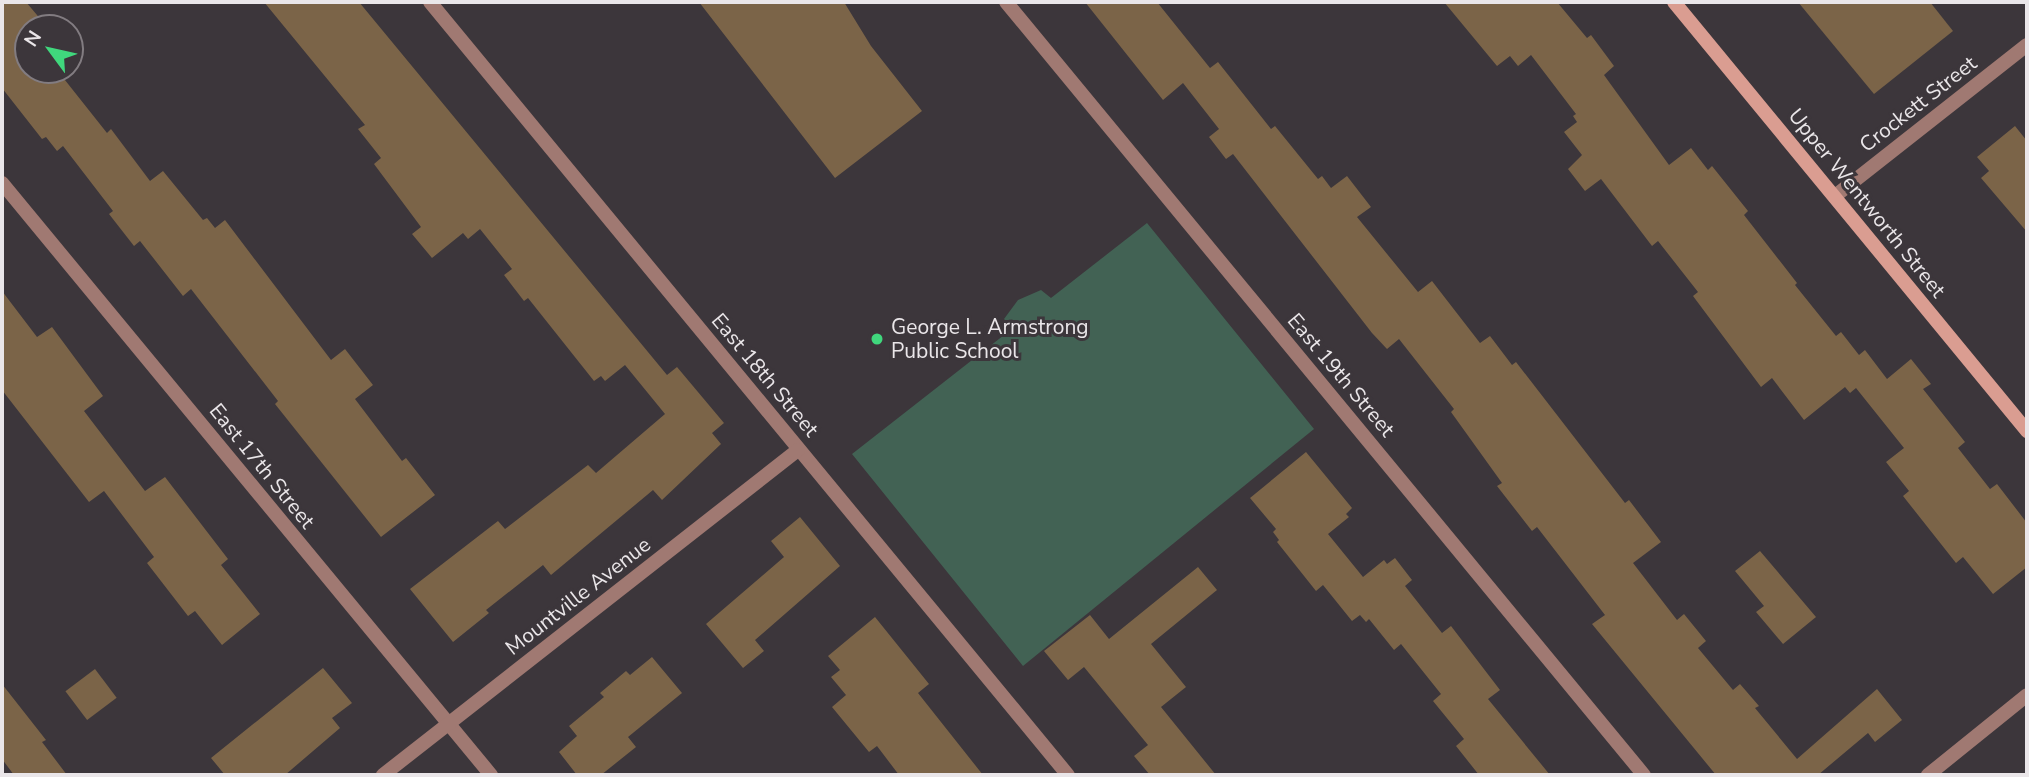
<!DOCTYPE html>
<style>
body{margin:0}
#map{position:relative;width:2029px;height:777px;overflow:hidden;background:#3c363b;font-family:"Nunito Sans",sans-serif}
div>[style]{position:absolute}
.green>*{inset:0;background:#426254}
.building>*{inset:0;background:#7b6448;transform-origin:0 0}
.minor>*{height:14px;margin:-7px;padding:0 7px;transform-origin:7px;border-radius:7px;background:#a07972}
.tertiary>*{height:14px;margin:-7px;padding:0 7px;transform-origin:7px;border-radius:7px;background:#a07972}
.secondary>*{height:14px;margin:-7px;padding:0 7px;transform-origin:7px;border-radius:7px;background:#da9d91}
.dots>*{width:19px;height:19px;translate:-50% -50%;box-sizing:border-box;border:4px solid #3c363b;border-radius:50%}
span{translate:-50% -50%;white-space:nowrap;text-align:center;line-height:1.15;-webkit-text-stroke:6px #3c363b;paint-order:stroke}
.street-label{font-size:21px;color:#eae6e9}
.poi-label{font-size:21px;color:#eae6e9}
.left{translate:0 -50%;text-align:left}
.frame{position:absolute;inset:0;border:4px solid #eae6e9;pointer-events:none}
.north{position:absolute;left:14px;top:14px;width:70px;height:70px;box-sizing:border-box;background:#3c363b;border:2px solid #827c81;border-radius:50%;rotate:303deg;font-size:19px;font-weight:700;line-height:28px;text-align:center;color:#eae6e9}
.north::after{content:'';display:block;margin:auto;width:24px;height:32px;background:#40d77d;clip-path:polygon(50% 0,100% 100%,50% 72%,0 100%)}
</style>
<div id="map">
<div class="green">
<div style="clip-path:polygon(1147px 223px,1314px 429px,1023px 666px,852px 454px,1013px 328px,1004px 319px,1018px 300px,1041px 290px,1051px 298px)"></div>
</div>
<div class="building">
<div style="clip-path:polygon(2px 2px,26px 2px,48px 28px,23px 28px,28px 34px,28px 70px,57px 70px,107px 133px,111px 129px,150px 181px,163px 171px,203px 220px,207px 218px,215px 228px,225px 220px,331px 360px,345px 349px,373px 385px,355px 399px,402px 461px,406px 458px,435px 495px,381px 537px,275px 404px,278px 401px,191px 289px,183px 296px,140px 241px,134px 246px,109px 214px,113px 211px,63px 146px,57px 151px,46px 137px,42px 139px,2px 88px)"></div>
<div style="clip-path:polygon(264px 2px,359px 2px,667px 375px,677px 367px,724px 423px,712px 433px,721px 444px,662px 500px,653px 490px,551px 575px,543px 565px,486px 610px,489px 613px,453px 642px,410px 589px,498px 521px,505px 529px,588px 465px,596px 473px,665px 414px,625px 365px,605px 381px,601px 376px,594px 381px,528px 298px,524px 301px,504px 275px,512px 269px,480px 229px,468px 239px,463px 233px,432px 258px,412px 234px,421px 227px,374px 164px,381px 158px,358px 129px,365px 125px)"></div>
<div style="clip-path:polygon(699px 2px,844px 2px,871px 46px,922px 111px,835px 178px)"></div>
<div style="clip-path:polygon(1085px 2px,1157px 2px,1210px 68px,1218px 62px,1271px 129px,1275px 126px,1318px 179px,1322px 176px,1331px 188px,1347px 176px,1371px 207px,1357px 217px,1418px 292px,1432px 281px,1480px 343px,1490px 336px,1512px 365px,1516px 362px,1625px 503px,1629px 500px,1661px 542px,1633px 563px,1677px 620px,1684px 614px,1706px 641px,1698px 648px,1733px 690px,1740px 684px,1759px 706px,1755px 708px,1797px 759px,1877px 689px,1902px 720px,1875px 742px,1868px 733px,1818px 775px,1716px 775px,1592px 624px,1605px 615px,1537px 527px,1532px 531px,1497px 486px,1502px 483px,1451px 412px,1454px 409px,1399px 339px,1387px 349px,1372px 333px,1233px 154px,1226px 159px,1209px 137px,1219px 129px,1183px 83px,1163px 100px)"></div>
<div style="clip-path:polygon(1444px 2px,1557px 2px,1587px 38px,1591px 35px,1614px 66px,1604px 75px,1669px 165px,1691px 148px,1708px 170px,1712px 166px,1748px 211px,1744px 215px,1797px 283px,1795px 285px,1836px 336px,1841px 332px,1859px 355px,1865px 350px,1887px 379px,1911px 359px,1931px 384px,1923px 389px,1965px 442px,1958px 448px,1990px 489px,1997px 484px,2027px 523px,2027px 567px,1993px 594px,1963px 557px,1956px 563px,1903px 496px,1909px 491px,1886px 462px,1904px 448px,1856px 388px,1850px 393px,1845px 387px,1804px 420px,1772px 378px,1761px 387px,1693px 296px,1698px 292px,1658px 241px,1652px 246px,1601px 179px,1585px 191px,1568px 169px,1582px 155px,1564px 132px,1577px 122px,1573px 116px,1576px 114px,1531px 55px,1518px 66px,1510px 56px,1497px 66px)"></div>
<div style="clip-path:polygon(1798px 2px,1930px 2px,1953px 31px,1874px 94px)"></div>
<div style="clip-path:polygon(2015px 126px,2027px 141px,2027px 232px,1981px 178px,1989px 171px,1977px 157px)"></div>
<div style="clip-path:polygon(2px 291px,37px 337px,52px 327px,103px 396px,84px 411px,145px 491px,165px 477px,228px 559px,221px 565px,260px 614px,222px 645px,195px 611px,188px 616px,147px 563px,154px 557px,104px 491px,89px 502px,2px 390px)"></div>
<div style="clip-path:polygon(1306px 452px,1352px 508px,1346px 514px,1349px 517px,1328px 534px,1363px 577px,1384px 560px,1387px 564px,1395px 558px,1412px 580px,1405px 586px,1442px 633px,1451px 626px,1500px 690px,1488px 699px,1550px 775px,1479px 775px,1456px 746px,1464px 739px,1433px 701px,1441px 694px,1401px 644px,1394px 650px,1369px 619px,1366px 622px,1360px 615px,1352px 621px,1323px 585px,1316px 591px,1277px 542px,1279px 540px,1273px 532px,1276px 529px,1250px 498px)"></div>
<div style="clip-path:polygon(800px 517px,840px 566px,755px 640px,764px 651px,743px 668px,706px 624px,784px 557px,771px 541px)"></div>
<div style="clip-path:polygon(1760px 551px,1816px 617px,1783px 644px,1756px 612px,1764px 606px,1735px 571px)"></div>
<div style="clip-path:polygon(1198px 567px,1217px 590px,1151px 644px,1186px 687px,1161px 707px,1216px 775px,1150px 775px,1134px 756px,1148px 745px,1084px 667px,1068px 680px,1044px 651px,1090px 615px,1109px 639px)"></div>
<div style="clip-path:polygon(875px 617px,929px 684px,918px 693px,983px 775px,899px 775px,877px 746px,869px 752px,832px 707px,846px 695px,831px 677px,840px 670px,828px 656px)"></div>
<div style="clip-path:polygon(652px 657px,682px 693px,628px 737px,636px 747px,601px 775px,577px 775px,559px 752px,577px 736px,569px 726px,604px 697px,600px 693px,626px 671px,630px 675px)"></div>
<div style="clip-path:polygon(323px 668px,352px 703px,332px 718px,340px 728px,285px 775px,225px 775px,211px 758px)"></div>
<div style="left:95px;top:669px;width:36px;height:37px;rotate:53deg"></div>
<div style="clip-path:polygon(2px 684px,46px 740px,42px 742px,67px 775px,14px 775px,2px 759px)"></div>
</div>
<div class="minor">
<div style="left:430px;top:2px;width:1002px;rotate:50.47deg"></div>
<div style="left:1006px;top:2px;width:1002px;rotate:50.47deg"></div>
<div style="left:2px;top:183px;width:768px;rotate:50.44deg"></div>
<div style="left:383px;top:775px;width:527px;rotate:-38.07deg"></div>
<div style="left:1928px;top:775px;width:127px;rotate:-38.9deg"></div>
</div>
<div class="tertiary">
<div style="left:1835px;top:196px;width:244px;rotate:-38.2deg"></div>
</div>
<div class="secondary">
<div style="left:1674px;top:2px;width:556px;rotate:50.55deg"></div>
</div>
<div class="dots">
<div style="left:877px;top:339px;background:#40d77d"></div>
</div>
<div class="street-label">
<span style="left:1918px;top:104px;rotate:-38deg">Crockett Street</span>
<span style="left:1867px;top:203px;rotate:51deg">Upper Wentworth Street</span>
<span style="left:765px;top:375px;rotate:50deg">East 18th Street</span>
<span style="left:1341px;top:375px;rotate:50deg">East 19th Street</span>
<span style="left:262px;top:466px;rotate:51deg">East 17th Street</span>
<span style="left:578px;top:596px;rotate:-38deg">Mountville Avenue</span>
</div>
<div class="poi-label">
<span class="left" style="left:891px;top:339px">George L. Armstrong<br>Public School</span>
</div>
<div class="frame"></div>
<div class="north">N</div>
</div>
